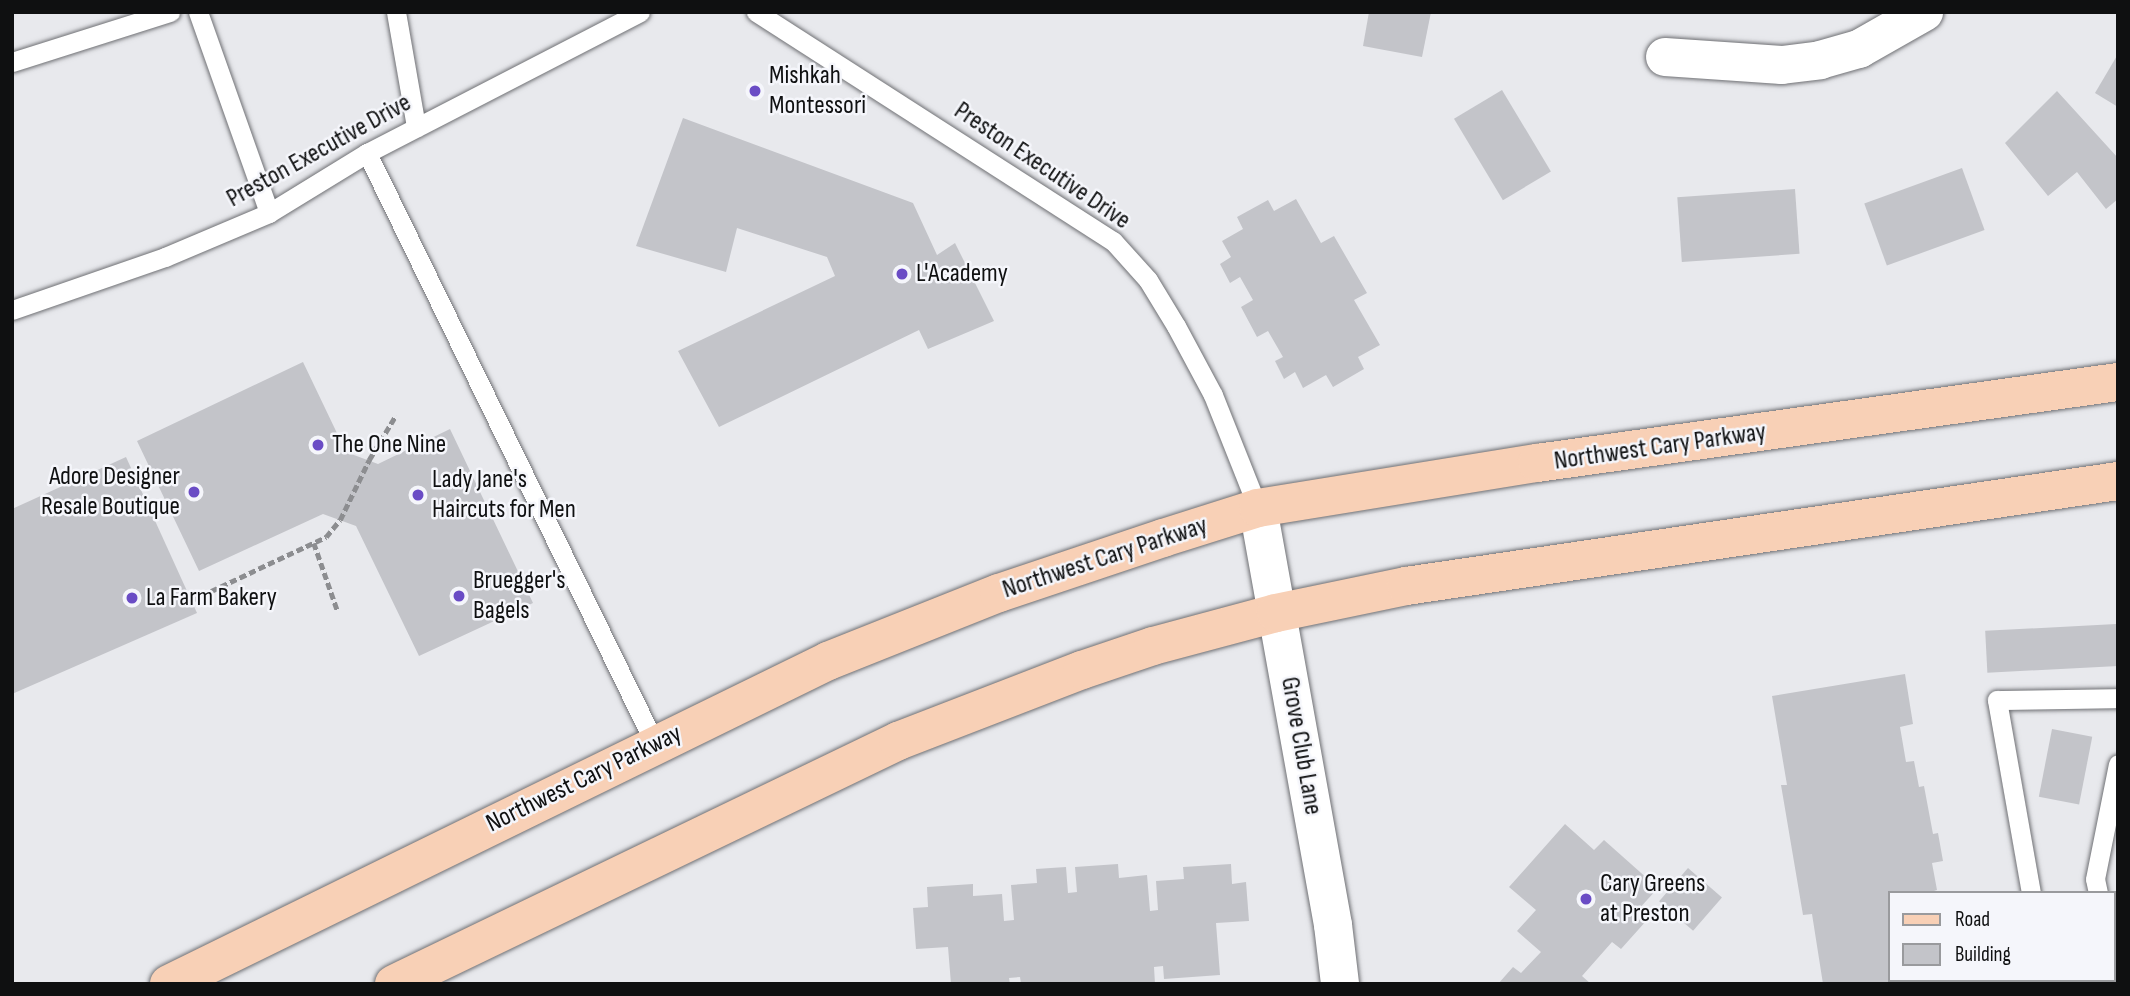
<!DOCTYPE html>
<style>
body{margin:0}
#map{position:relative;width:2130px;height:996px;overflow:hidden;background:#e8e9ed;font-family:"Sofia Sans Condensed",sans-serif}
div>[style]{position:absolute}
.building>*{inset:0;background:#c3c4c9;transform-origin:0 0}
.path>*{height:4.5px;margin-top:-2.25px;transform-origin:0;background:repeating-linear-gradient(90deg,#8c8d90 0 7px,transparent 0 10.5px)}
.roads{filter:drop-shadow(0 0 2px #6f7074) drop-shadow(0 0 2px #6f7074)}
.service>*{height:19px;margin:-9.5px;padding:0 9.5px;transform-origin:9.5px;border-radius:9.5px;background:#fff}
.minor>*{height:38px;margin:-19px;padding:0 19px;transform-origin:19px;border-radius:19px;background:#fff}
.primary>*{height:38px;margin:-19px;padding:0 19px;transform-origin:19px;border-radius:19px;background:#f8d0b6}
.dots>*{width:19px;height:19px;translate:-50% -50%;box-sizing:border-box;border:4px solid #f5f6fb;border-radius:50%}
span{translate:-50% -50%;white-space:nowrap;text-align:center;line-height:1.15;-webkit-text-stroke:5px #f5f6fb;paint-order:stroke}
.poi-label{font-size:26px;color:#0f1011}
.left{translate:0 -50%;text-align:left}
.right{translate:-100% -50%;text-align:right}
.street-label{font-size:26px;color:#0f1011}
.frame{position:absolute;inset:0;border:14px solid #0f1011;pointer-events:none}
.legend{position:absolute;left:1888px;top:891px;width:228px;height:91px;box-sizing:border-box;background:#f5f6fb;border:2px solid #999a9d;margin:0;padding:9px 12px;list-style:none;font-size:21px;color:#0f1011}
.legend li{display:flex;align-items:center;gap:14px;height:35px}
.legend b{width:35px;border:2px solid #999a9d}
</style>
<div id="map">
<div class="building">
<div style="clip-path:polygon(1369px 12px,1431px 12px,1422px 57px,1363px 46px)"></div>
<div style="clip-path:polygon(2118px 54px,2118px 107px,2095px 93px)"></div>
<div style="left:1502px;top:90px;width:95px;height:56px;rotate:59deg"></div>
<div style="clip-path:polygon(2057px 91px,2118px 158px,2118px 199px,2106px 209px,2077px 172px,2048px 196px,2005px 143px)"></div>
<div style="clip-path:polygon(683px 118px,913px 203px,937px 255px,955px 243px,994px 321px,928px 349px,919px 330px,719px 427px,678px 351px,835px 276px,827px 257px,737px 228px,726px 272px,636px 246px)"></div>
<div style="left:1962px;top:168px;width:66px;height:104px;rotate:70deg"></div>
<div style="left:1795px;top:189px;width:65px;height:118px;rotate:86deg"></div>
<div style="clip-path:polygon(1296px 199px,1321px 243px,1334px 236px,1367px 293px,1354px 300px,1380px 345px,1358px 357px,1364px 369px,1333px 387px,1326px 375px,1303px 388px,1295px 372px,1284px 379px,1275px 361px,1283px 357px,1268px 331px,1257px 337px,1241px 307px,1253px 300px,1240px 277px,1230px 283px,1220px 264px,1231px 257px,1222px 241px,1243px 229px,1237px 217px,1268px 200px,1274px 211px)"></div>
<div style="clip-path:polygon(303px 362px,346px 452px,378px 464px,450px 429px,533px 603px,419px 656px,356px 526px,323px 514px,199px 571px,137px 441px)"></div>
<div style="clip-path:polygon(126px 457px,197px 613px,12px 694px,12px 509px)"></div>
<div style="left:2116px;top:624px;width:42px;height:131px;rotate:87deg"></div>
<div style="clip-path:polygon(1905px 674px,1913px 724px,1900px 727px,1906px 762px,1914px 761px,1919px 787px,1924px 786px,1933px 834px,1938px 833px,1943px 861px,1932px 863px,1937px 890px,1928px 893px,1890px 893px,1890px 980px,1954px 982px,1823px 984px,1812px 914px,1803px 915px,1781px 785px,1787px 785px,1772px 696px)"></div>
<div style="left:2052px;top:729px;width:41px;height:69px;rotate:11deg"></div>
<div style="clip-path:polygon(1565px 824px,1594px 850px,1604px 840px,1658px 888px,1637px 911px,1647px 920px,1621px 949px,1612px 942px,1582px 976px,1591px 984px,1498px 984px,1513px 967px,1521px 973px,1541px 952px,1517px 931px,1536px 910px,1509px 887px)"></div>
<div style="clip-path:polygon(1118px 864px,1119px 878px,1147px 875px,1150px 911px,1158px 910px,1156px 881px,1184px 879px,1183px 867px,1231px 864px,1232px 884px,1246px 882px,1249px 921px,1216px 923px,1220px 975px,1164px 979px,1163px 966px,1154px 967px,1155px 984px,1021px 984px,1020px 977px,1009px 978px,1010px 984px,951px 984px,948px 947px,916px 949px,913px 908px,928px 907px,927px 887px,973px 884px,973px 896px,1002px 894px,1004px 921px,1014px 920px,1011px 885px,1037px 883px,1036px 869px,1066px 867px,1068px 893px,1077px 892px,1075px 867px)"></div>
<div style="left:1688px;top:868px;width:45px;height:44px;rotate:41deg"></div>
</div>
<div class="path">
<div style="left:314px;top:543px;width:73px;rotate:70.8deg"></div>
<div style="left:192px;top:600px;width:148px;rotate:-25.2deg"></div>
<div style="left:326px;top:537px;width:22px;rotate:-51deg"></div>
<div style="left:340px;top:520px;width:67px;rotate:-64.2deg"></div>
<div style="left:369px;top:460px;width:52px;rotate:-59deg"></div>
</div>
<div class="roads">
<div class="service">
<div style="left:198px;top:12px;width:213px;rotate:70.5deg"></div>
<div style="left:396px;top:12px;width:117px;rotate:80.1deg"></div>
<div style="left:756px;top:12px;width:424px;rotate:32.7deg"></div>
<div style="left:1113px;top:241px;width:52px;rotate:48.1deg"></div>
<div style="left:1148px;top:280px;width:54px;rotate:58.7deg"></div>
<div style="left:1176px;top:326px;width:78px;rotate:61.8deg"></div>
<div style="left:1213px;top:395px;width:122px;rotate:68.3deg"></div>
<div style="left:12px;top:62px;width:166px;rotate:-17.6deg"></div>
<div style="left:367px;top:153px;width:657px;rotate:64.02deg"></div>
<div style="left:12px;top:310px;width:162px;rotate:-19.1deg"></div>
<div style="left:165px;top:257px;width:113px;rotate:-22.9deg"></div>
<div style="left:269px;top:213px;width:115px;rotate:-31.5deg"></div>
<div style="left:367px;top:153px;width:307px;rotate:-27.3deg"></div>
<div style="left:2031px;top:893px;width:196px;rotate:-100deg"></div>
<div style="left:1997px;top:700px;width:121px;rotate:-0.9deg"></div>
<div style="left:2098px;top:893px;width:14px;rotate:-102deg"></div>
<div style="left:2095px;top:879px;width:117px;rotate:-78.7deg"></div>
<div style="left:2114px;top:954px;width:15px;rotate:74deg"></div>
</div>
<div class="minor">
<div style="left:1665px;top:57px;width:117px;rotate:3.9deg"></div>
<div style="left:1782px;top:65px;width:38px;rotate:-7deg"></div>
<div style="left:1820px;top:60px;width:41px;rotate:-15.8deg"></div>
<div style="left:1859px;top:49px;width:75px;rotate:-29.6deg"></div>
<div style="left:1258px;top:508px;width:424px;rotate:79.8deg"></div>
<div style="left:1333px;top:925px;width:59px;rotate:83.2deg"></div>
</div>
<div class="primary">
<div style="left:169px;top:984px;width:734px;rotate:-26.11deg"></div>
<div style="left:828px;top:661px;width:184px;rotate:-21.7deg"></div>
<div style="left:999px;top:593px;width:173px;rotate:-18.5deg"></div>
<div style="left:1163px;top:538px;width:100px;rotate:-17.5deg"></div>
<div style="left:1258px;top:508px;width:283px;rotate:-9.2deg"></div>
<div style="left:1537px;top:463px;width:587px;rotate:-7.94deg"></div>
<div style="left:394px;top:984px;width:560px;rotate:-25.74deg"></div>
<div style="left:898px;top:741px;width:197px;rotate:-21.1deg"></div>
<div style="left:1082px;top:670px;width:75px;rotate:-18.7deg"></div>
<div style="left:1153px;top:646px;width:127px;rotate:-15deg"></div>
<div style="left:1276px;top:613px;width:133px;rotate:-11.7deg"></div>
<div style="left:1406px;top:586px;width:720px;rotate:-8.39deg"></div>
</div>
</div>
<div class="dots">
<div style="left:755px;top:91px;background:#6a4cc5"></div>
<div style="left:902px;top:274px;background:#6a4cc5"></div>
<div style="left:318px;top:445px;background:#6a4cc5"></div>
<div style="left:194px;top:492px;background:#6a4cc5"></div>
<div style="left:418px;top:495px;background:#6a4cc5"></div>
<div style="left:459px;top:596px;background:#6a4cc5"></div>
<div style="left:132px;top:598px;background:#6a4cc5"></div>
<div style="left:1586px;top:899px;background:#6a4cc5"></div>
</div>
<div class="poi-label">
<span class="left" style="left:769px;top:91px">Mishkah<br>Montessori</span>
<span class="left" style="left:916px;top:274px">L'Academy</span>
<span class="left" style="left:332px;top:445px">The One Nine</span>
<span class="right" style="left:180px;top:492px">Adore Designer<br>Resale Boutique</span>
<span class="left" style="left:432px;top:495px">Lady Jane's<br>Haircuts for Men</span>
<span class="left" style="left:473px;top:596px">Bruegger's<br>Bagels</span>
<span class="left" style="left:146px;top:598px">La Farm Bakery</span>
<span class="left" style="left:1600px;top:899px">Cary Greens<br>at Preston</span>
</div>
<div class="street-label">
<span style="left:319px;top:151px;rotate:-29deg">Preston Executive Drive</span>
<span style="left:1042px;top:166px;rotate:34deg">Preston Executive Drive</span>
<span style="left:1660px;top:447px;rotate:-8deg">Northwest Cary Parkway</span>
<span style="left:1105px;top:558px;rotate:-18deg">Northwest Cary Parkway</span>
<span style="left:1301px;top:746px;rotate:80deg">Grove Club Lane</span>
<span style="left:584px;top:779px;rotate:-26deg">Northwest Cary Parkway</span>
</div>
<div class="frame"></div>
<ul class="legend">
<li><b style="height:9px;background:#f8d0b6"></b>Road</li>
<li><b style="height:19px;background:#c3c4c9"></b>Building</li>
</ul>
</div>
